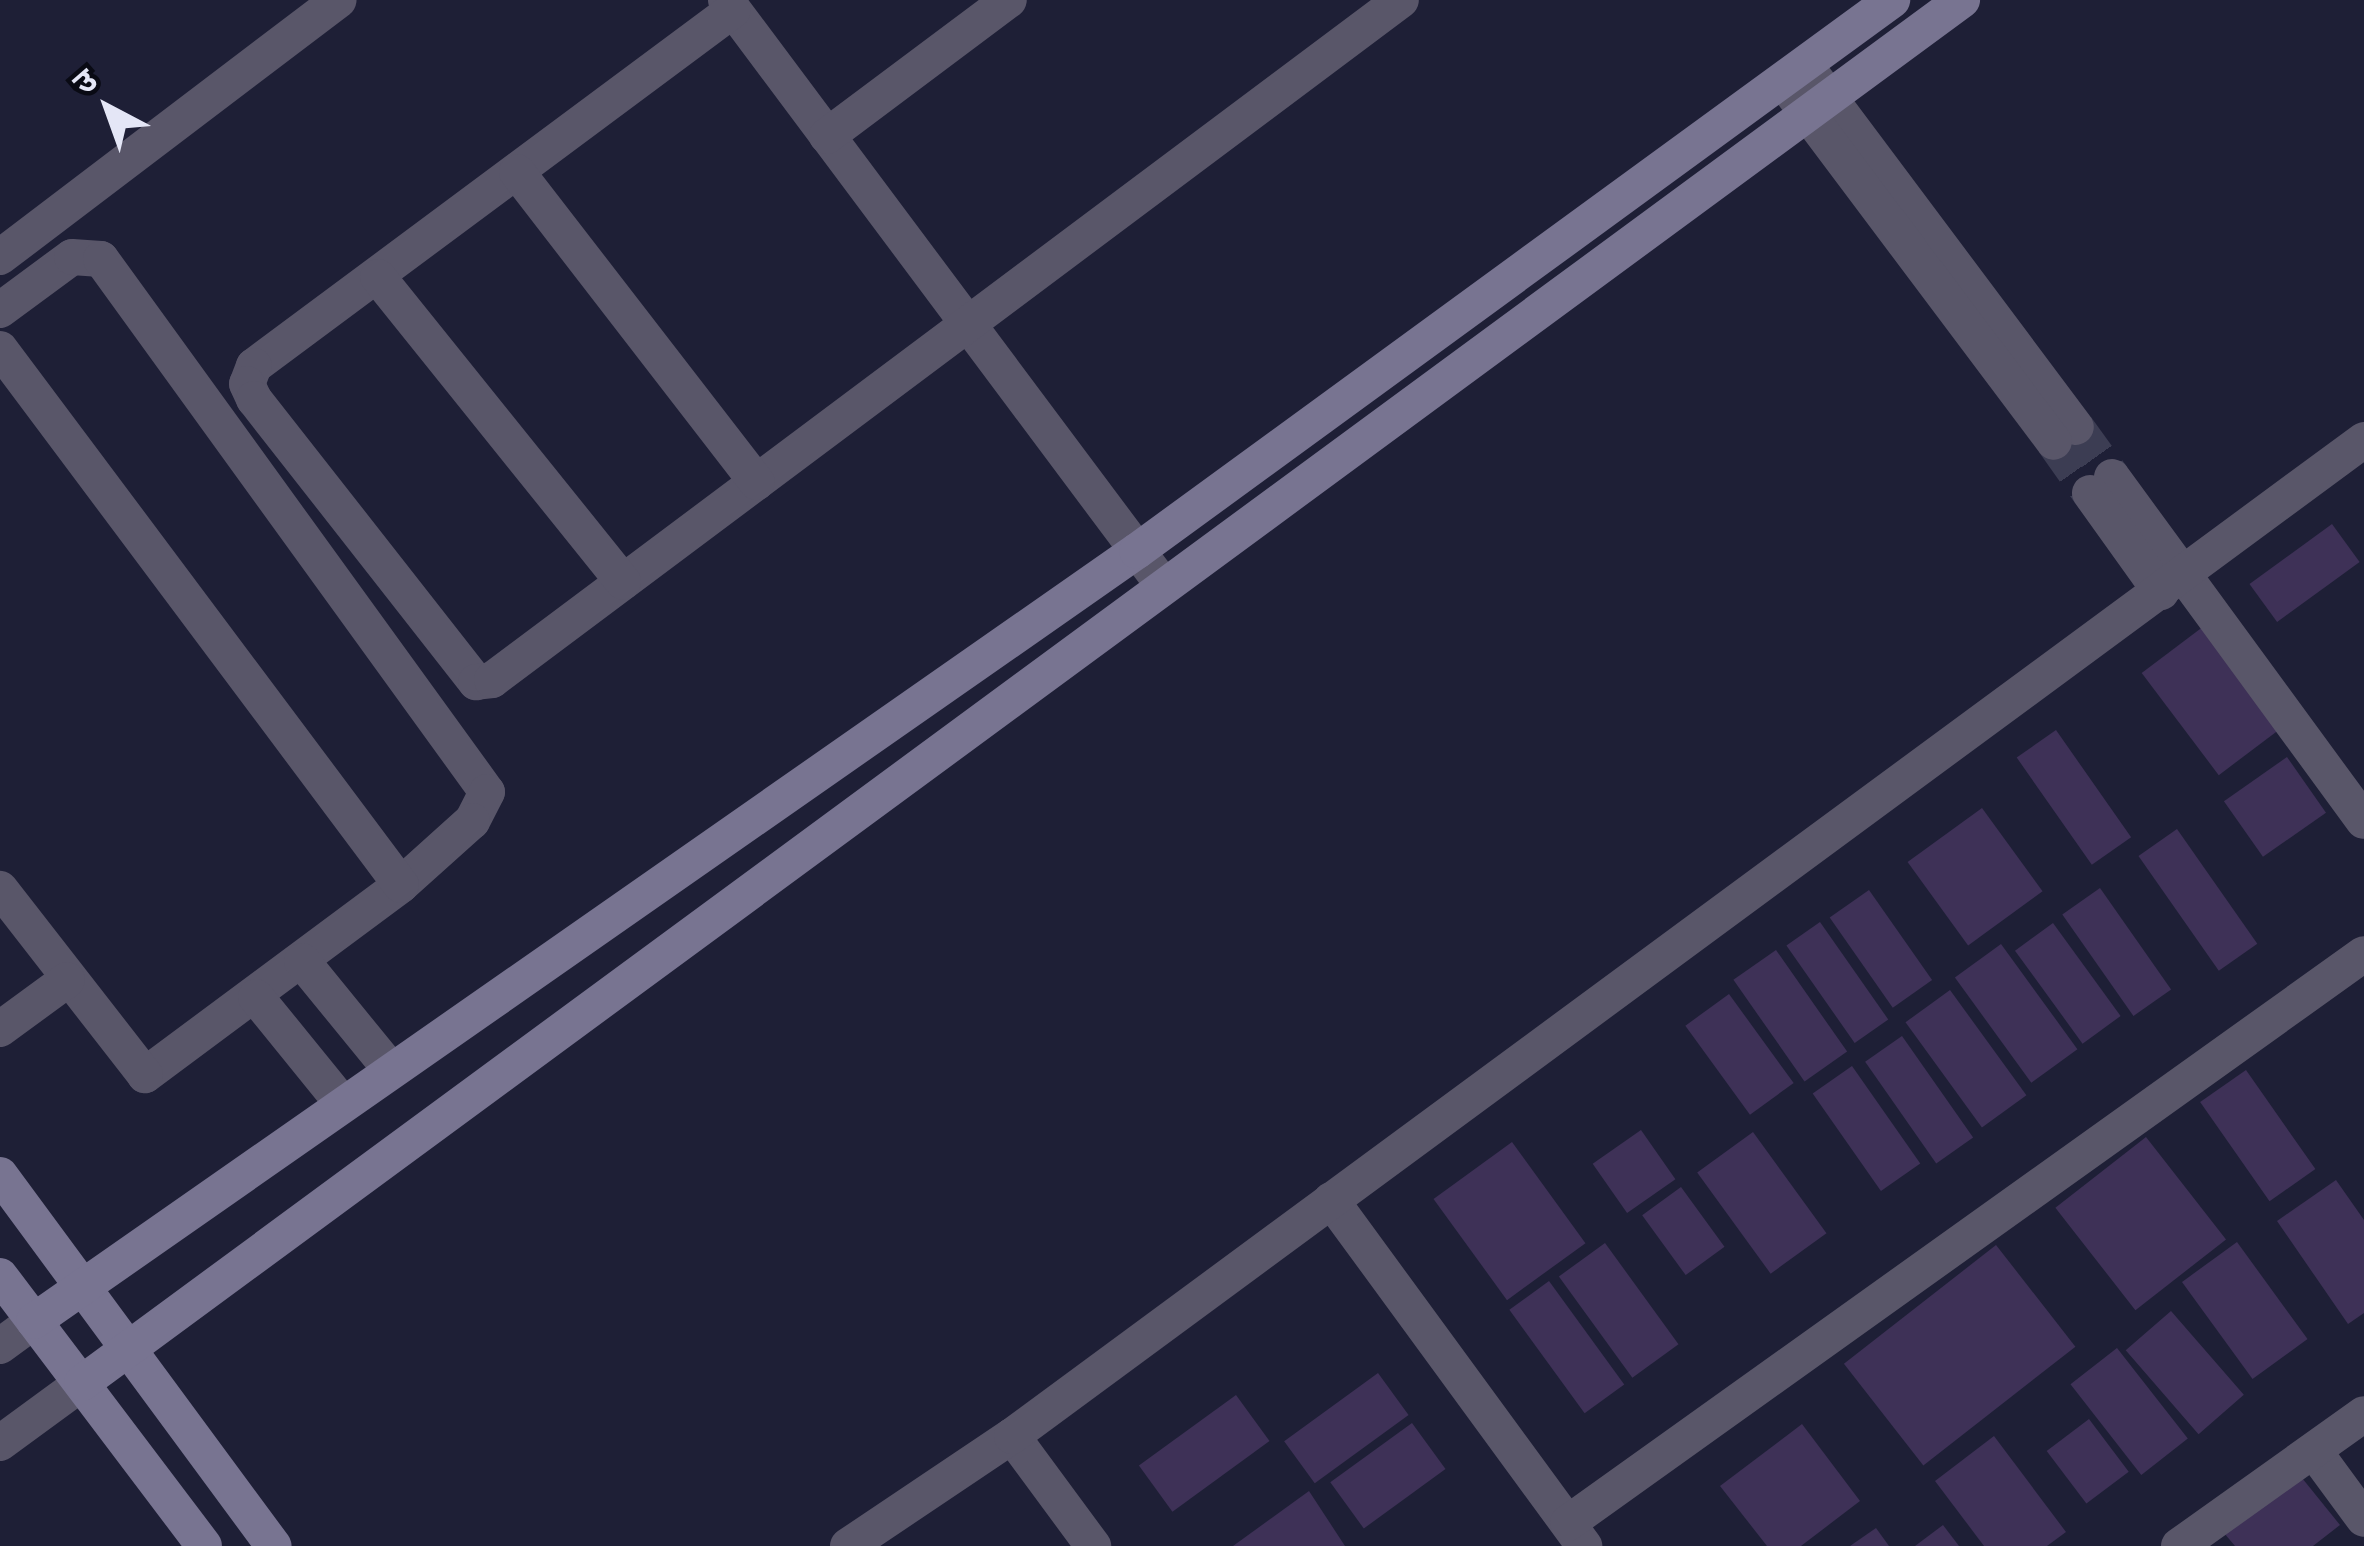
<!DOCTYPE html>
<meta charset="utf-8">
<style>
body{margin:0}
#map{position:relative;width:2364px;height:1546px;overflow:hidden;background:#1e1f36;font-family:"Noto Sans","Noto Sans Devanagari",sans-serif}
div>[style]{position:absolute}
.building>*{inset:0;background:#3e3157;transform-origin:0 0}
.street-tunnel>*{height:36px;margin-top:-18px;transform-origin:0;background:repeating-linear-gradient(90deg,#3c3d53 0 36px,transparent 0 54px)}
.street>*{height:36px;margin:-18px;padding:0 18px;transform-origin:18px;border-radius:18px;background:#595669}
.secondary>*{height:36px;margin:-18px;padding:0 18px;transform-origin:18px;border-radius:18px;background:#787491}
span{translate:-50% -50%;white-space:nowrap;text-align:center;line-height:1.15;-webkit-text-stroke:10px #090a14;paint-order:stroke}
.north{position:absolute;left:48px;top:48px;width:120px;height:120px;-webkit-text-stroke:9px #090a14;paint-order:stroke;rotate:319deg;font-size:33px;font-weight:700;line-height:48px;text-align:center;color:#e4e6f6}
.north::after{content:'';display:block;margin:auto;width:42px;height:54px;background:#e4e6f6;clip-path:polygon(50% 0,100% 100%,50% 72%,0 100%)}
</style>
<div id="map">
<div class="building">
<div style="left:2332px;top:524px;width:47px;height:102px;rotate:54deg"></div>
<div style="left:2208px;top:623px;width:128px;height:83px;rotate:53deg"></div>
<div style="left:2056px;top:730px;width:131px;height:48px;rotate:55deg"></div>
<div style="left:2287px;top:757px;width:68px;height:77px;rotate:55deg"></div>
<div style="left:1982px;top:808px;width:103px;height:92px;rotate:54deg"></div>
<div style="left:2177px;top:829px;width:140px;height:47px;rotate:55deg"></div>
<div style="left:2100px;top:888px;width:124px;height:46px;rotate:55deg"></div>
<div style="left:1869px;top:890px;width:110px;height:48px;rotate:55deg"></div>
<div style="left:1820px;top:922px;width:119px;height:41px;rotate:55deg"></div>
<div style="left:2053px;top:923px;width:115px;height:47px;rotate:54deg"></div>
<div style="left:2001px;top:944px;width:130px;height:57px;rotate:54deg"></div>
<div style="left:1776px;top:950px;width:124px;height:52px;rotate:55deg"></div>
<div style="left:1950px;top:990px;width:130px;height:55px;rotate:54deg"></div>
<div style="left:1729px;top:994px;width:110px;height:54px;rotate:54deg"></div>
<div style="left:1902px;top:1036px;width:124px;height:45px;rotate:55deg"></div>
<div style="left:1852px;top:1066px;width:119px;height:48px;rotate:55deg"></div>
<div style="left:2246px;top:1070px;width:121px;height:56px;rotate:55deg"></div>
<div style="left:1641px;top:1130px;width:60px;height:59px;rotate:55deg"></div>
<div style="left:1753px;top:1132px;width:125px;height:69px;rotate:54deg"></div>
<div style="left:2146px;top:1137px;width:130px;height:115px;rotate:52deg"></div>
<div style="left:1512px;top:1142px;width:125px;height:97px;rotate:54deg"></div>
<div style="clip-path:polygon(2336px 1180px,2364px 1220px,2364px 1313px,2348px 1324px,2277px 1221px)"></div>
<div style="left:1681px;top:1187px;width:74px;height:48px;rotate:54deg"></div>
<div style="left:2237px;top:1242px;width:120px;height:68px;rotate:54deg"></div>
<div style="left:1605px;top:1243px;width:125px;height:57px;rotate:54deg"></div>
<div style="left:1996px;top:1245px;width:129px;height:193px;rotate:52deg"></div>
<div style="left:1549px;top:1281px;width:128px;height:49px;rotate:54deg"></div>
<div style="left:2171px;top:1311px;width:111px;height:60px;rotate:49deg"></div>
<div style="left:2117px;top:1348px;width:115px;height:59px;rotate:52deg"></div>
<div style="left:1378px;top:1373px;width:52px;height:116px;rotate:54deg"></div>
<div style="left:1236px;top:1395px;width:57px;height:120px;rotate:54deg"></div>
<div style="left:2089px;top:1419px;width:66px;height:53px;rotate:53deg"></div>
<div style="left:1412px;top:1423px;width:57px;height:101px;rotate:54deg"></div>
<div style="clip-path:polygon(1802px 1424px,1860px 1501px,1801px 1546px,1767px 1546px,1720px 1486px)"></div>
<div style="clip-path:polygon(1994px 1436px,2066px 1532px,2047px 1546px,1984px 1546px,1935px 1481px)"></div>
<div style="clip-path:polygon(2298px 1473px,2340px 1525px,2313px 1546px,2235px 1546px,2224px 1533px)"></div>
<div style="clip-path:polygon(1309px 1491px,1345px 1546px,1233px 1546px)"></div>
<div style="clip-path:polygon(1943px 1525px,1959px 1546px,1915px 1546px)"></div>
<div style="clip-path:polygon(1876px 1528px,1889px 1546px,1850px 1546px)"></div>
</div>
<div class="street-tunnel">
<div style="left:2076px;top:427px;width:62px;rotate:54.2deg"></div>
<div style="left:2054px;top:442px;width:62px;rotate:54.8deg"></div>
</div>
<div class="street">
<div style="left:726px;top:0;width:730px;rotate:53.24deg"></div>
<div style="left:733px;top:10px;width:597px;rotate:143.38deg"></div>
<div style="left:254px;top:366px;width:19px;rotate:111deg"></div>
<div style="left:247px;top:384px;width:17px;rotate:65deg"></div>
<div style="left:254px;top:399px;width:360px;rotate:51.9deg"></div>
<div style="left:476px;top:682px;width:16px;rotate:-7deg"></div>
<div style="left:492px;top:680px;width:1135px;rotate:-36.8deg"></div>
<div style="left:1805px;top:65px;width:452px;rotate:53.2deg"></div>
<div style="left:1783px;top:81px;width:451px;rotate:53.1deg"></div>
<div style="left:827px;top:136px;width:227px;rotate:-36.8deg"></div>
<div style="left:517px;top:172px;width:392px;rotate:52.3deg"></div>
<div style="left:0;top:257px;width:425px;rotate:-37.2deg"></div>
<div style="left:378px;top:277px;width:391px;rotate:51.2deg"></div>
<div style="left:0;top:310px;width:89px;rotate:-36.4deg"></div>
<div style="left:72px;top:257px;width:29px;rotate:4deg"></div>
<div style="left:101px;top:259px;width:658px;rotate:54.09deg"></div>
<div style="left:487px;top:792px;width:33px;rotate:117deg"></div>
<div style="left:472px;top:821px;width:96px;rotate:138deg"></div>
<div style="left:401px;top:885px;width:319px;rotate:143.4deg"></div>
<div style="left:145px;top:1075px;width:236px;rotate:-127.9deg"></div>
<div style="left:0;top:349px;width:669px;rotate:53.2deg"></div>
<div style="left:2112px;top:477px;width:426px;rotate:53.8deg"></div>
<div style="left:2090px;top:493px;width:122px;rotate:54.4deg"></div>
<div style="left:302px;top:961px;width:139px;rotate:50.8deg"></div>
<div style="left:256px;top:997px;width:136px;rotate:50.9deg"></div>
<div style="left:0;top:1029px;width:83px;rotate:-36.2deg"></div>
<div style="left:1331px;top:1200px;width:429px;rotate:53.8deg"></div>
<div style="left:0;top:1346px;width:42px;rotate:-36.3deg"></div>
<div style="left:1012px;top:1436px;width:137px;rotate:53.6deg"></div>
<div style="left:0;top:1443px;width:102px;rotate:-36.2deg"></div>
<div style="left:2314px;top:1451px;width:84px;rotate:53.7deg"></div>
<div style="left:1568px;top:1523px;width:978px;rotate:-35.56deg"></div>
<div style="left:848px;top:1546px;width:197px;rotate:-33.9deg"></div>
<div style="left:1012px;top:1436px;width:1679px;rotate:-36.38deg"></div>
<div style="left:2179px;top:1546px;width:227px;rotate:-35.5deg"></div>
</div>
<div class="secondary">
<div style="left:0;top:1175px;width:461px;rotate:53.6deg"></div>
<div style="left:0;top:1276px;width:338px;rotate:52.9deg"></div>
<div style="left:34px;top:1321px;width:1345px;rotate:-34.92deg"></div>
<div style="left:1137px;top:551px;width:935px;rotate:-36.12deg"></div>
<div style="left:82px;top:1383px;width:2334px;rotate:-36.34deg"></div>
</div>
<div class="north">उ</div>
</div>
